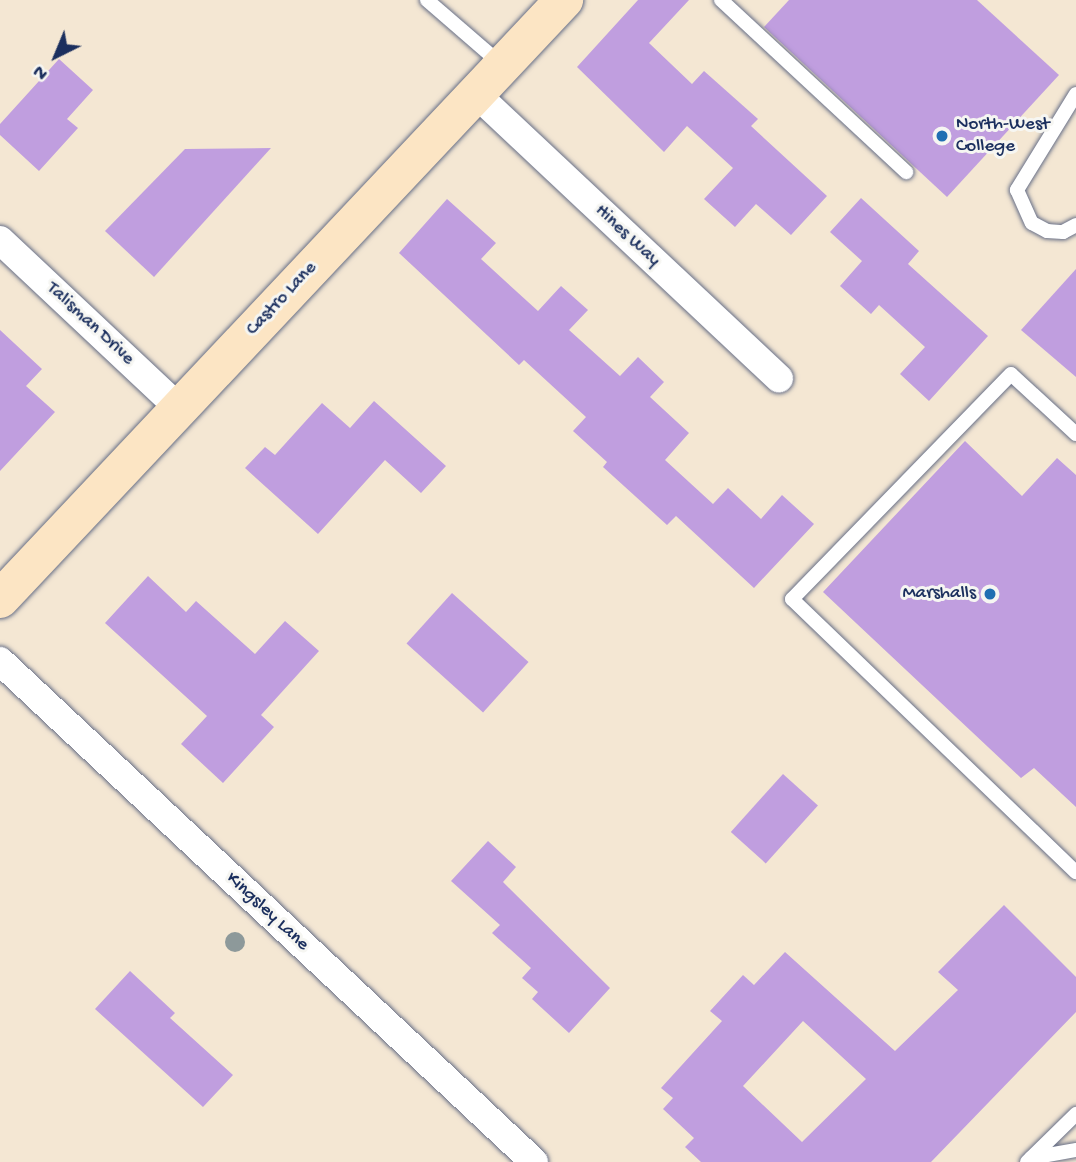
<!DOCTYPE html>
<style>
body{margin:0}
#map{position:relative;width:1076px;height:1162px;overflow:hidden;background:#f4e7d3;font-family:"Gochi Hand",sans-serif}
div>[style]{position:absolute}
.building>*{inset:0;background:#c09edf;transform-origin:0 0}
.roads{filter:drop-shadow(0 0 2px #676f87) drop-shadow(0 0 2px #676f87)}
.lane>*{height:14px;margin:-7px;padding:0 7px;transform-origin:7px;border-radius:7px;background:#fff}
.street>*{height:28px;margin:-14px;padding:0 14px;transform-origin:14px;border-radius:14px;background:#fff}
.secondary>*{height:38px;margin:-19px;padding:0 19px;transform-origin:19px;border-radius:19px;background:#fce5c4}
.trees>*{width:20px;height:20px;margin:-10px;border-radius:50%;background:#8d999a}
.dots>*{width:19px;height:19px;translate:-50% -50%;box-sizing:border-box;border:4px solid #f6f6f2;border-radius:50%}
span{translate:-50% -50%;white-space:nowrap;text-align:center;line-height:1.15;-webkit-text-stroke:6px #f6f6f2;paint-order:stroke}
.poi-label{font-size:19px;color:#1b2f5e}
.left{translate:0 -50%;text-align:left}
.right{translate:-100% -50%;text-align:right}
.street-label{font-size:19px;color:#1b2f5e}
.north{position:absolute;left:21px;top:21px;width:70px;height:70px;-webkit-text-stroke:5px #f6f6f2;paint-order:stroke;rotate:223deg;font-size:19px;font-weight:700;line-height:28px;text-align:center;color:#1b2f5e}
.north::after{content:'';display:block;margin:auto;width:24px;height:32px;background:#1b2f5e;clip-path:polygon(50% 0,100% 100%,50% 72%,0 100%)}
</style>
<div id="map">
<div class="building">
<div style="clip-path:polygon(638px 0,689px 0,649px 43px,692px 84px,704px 71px,758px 119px,751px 126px,827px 196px,791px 235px,756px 204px,735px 227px,704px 199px,733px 168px,687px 126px,664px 152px,577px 67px)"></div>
<div style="clip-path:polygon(789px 0,977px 0,1059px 75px,947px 197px,764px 27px)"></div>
<div style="clip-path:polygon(59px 59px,93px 90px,67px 119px,78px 128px,39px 171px,0 135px,0 124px)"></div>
<div style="clip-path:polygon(271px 148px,154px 277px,105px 231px,185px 149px)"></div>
<div style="clip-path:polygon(861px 198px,919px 251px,908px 264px,988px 336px,929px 401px,900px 374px,925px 347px,879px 305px,871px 314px,840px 286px,862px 261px,830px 232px)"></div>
<div style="clip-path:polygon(447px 199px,496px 243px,481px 259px,538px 311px,561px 286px,588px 310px,569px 330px,620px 376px,638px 357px,664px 382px,650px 397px,689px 433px,665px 460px,713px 504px,728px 488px,761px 519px,782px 495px,814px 524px,754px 588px,676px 516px,667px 525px,603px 467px,607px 462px,573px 431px,586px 417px,524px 360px,519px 365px,399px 253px)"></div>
<div style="clip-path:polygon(1076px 269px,1076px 377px,1021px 330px)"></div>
<div style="clip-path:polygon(0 330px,42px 369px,26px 386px,55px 412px,0 471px)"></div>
<div style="clip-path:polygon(374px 401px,446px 466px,421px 493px,385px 460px,318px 534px,245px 468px,265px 447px,275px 455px,322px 403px,350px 428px)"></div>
<div style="clip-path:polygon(965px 441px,1022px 496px,1057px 458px,1076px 475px,1076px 807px,1034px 768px,1021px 778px,823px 592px)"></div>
<div style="clip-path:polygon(148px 576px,186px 612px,196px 601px,255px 654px,285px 621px,319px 651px,261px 715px,274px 727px,223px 783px,181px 744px,207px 716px,105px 623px)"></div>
<div style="left:452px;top:593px;width:103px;height:68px;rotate:42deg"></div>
<div style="left:783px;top:774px;width:47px;height:78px;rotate:42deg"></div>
<div style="clip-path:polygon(488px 841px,516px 867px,503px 882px,610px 988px,569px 1033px,532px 999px,538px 992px,522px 978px,531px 968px,492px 933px,500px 925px,451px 881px)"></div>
<div style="clip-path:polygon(evenodd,1004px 905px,1076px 977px,1076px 1012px,931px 1162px,701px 1162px,685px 1147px,694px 1138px,663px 1109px,673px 1098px,661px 1088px,722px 1021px,710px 1011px,743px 975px,754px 985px,785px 952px,895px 1051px,958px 990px,938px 972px,1004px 905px,803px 1021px,866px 1079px,802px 1142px,743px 1086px,803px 1021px)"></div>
<div style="clip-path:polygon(130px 971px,175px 1013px,170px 1018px,233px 1075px,203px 1107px,95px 1009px)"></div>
</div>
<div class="roads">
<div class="lane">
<div style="left:427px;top:0;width:99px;rotate:40.9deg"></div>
<div style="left:721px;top:0;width:253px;rotate:42.9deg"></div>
<div style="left:1076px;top:94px;width:113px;rotate:121.6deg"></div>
<div style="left:1017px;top:190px;width:36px;rotate:66deg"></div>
<div style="left:1032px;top:223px;width:17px;rotate:28deg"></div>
<div style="left:1047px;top:231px;width:16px;rotate:4deg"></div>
<div style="left:1063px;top:232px;width:15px;rotate:-28deg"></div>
<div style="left:1076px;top:434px;width:88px;rotate:-137.3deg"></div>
<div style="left:1011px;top:374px;width:314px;rotate:134.2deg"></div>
<div style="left:792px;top:599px;width:394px;rotate:43.9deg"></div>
<div style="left:1031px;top:1158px;width:46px;rotate:-10.1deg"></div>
<div style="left:1027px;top:1162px;width:69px;rotate:-44.4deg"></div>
</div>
<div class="street">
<div style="left:475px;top:93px;width:417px;rotate:43.2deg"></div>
<div style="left:0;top:240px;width:245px;rotate:43.2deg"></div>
<div style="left:0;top:661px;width:732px;rotate:43.17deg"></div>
</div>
<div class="secondary">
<div style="left:0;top:599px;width:823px;rotate:-46.72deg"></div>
</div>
</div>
<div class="trees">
<div style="left:235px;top:942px"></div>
</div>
<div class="dots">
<div style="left:942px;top:136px;background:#1f6fb2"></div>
<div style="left:990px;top:594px;background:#1f6fb2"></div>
</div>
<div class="poi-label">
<span class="left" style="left:956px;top:136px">North-West<br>College</span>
<span class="right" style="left:976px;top:594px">Marshalls</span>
</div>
<div class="street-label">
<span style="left:627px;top:236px;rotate:43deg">Hines Way</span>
<span style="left:282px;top:299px;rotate:-47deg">Castro Lane</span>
<span style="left:90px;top:324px;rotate:43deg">Talisman Drive</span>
<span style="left:267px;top:912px;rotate:43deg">Kingsley Lane</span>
</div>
<div class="north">N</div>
</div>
